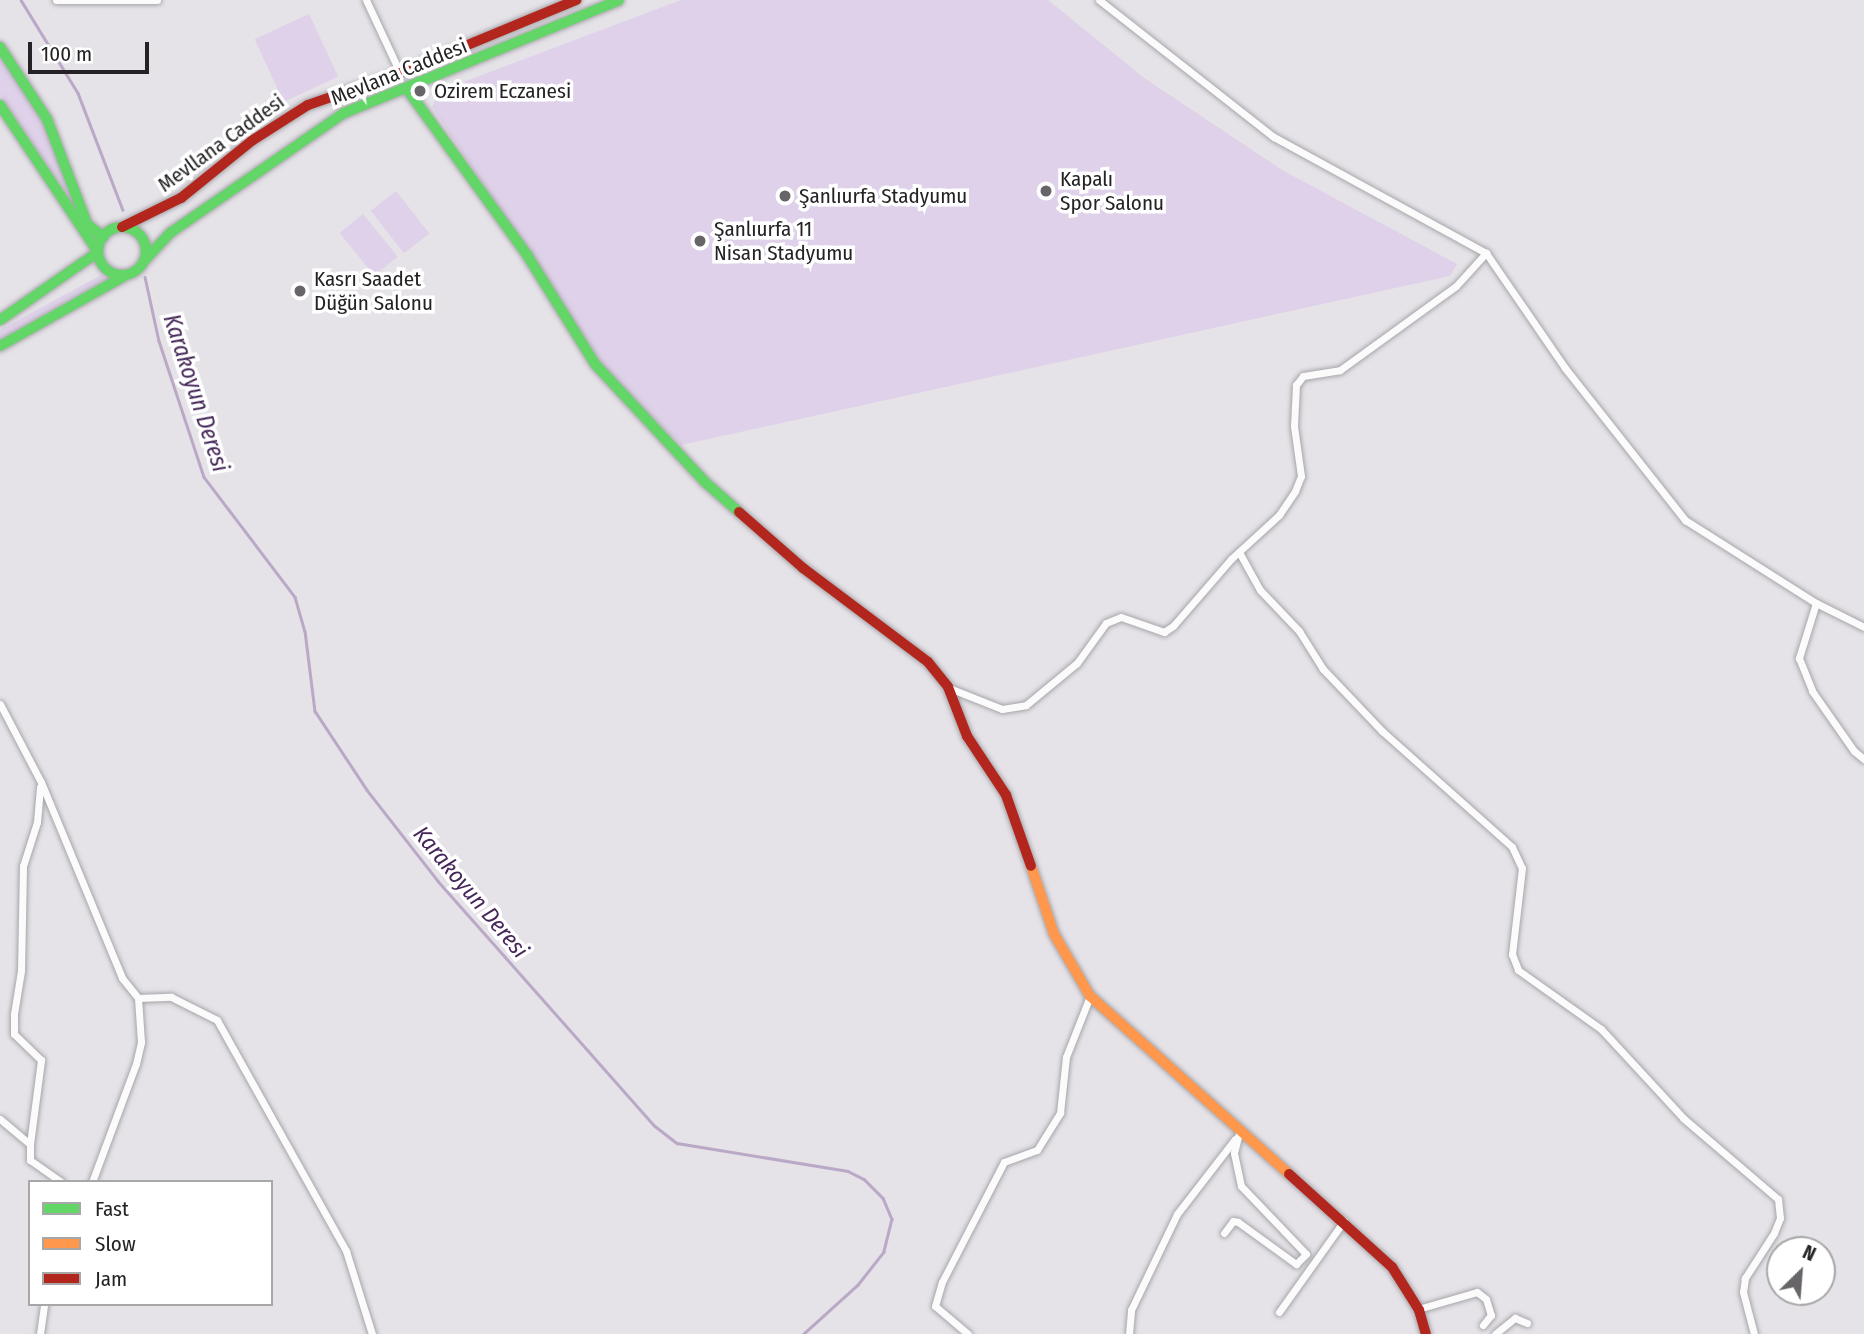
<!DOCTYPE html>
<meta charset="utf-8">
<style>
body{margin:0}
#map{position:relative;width:1864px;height:1334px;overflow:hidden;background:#e5e2e8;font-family:"Fira Sans Condensed",sans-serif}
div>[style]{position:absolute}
.green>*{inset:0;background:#ded1e9;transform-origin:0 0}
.stream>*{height:2.5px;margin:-1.25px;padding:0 1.25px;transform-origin:1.25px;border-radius:1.25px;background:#baa9c6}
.roads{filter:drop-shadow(0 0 2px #a7a6a9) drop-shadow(0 0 2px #a7a6a9)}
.street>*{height:7px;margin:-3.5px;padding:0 3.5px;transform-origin:3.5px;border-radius:3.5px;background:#fbfbfc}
.fast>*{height:10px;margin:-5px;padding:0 5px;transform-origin:5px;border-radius:5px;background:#63d668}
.fast>.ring{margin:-5px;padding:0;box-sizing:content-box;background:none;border:10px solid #63d668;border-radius:50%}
.slow>*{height:10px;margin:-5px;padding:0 5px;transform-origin:5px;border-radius:5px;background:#ff974d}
.jam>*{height:10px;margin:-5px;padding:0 5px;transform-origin:5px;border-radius:5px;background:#b3261e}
.dots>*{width:19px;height:19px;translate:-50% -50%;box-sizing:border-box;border:4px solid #fff;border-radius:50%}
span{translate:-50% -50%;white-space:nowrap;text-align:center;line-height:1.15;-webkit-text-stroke:7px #fff;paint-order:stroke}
.street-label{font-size:21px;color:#242225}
.poi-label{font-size:21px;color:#242225}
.left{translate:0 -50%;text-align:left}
.water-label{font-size:23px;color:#442658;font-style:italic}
.legend{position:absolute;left:28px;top:1180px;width:245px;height:126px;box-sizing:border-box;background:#fff;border:2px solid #a7a7a8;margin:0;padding:9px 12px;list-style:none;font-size:21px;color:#242225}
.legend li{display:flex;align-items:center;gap:14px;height:35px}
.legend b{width:35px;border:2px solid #a7a7a8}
.north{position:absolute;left:1766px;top:1236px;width:70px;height:70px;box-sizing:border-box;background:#fff;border:2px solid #a7a7a8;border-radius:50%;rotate:25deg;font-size:19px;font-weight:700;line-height:28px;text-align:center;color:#242225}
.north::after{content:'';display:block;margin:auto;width:24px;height:32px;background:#686569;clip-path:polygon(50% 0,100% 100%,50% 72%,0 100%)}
.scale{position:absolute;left:28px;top:42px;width:121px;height:32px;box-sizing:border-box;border:4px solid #242225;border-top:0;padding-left:9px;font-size:21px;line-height:24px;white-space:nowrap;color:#242225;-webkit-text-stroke:5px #fff;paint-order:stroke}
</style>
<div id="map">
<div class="green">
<div style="clip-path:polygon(681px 0,1048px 0,1144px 78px,1282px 170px,1457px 264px,1450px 276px,681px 445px,610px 375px,432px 107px,440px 91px)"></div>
<div style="left:309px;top:14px;width:69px;height:60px;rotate:65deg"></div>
<div style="clip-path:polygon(0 55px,35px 106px,71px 191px,70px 198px,0 95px)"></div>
<div style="left:396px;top:191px;width:54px;height:32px;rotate:52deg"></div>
<div style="left:363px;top:214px;width:55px;height:30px;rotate:51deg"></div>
<div style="clip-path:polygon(103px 274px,105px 280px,0 340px,0 330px)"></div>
</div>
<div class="stream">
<div style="left:21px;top:0;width:109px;rotate:58.5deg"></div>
<div style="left:78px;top:93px;width:125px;rotate:69deg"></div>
<div style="left:145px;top:277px;width:66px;rotate:77.7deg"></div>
<div style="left:159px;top:341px;width:143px;rotate:71.7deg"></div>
<div style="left:204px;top:477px;width:151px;rotate:52.8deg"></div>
<div style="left:295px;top:597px;width:35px;rotate:74deg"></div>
<div style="left:305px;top:631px;width:81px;rotate:82.9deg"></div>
<div style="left:315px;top:711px;width:95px;rotate:56.6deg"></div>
<div style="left:367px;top:790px;width:115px;rotate:52deg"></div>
<div style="left:438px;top:881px;width:327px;rotate:48.5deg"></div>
<div style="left:655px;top:1126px;width:28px;rotate:38deg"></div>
<div style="left:677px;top:1143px;width:173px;rotate:9.3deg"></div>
<div style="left:848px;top:1171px;width:18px;rotate:27deg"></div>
<div style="left:864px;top:1179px;width:27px;rotate:45deg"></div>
<div style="left:883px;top:1198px;width:23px;rotate:67deg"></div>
<div style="left:892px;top:1219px;width:34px;rotate:104deg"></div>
<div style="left:884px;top:1252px;width:42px;rotate:128.2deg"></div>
<div style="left:858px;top:1285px;width:73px;rotate:137.8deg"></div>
</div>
<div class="roads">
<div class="street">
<div style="left:56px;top:0;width:101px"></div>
<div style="left:366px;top:0;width:81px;rotate:65deg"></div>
<div style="left:1099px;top:0;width:222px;rotate:38.1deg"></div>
<div style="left:1274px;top:137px;width:242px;rotate:28.7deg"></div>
<div style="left:1486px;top:253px;width:140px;rotate:55.5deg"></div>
<div style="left:1565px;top:368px;width:194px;rotate:51.7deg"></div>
<div style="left:1685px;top:520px;width:155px;rotate:32.4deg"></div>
<div style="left:1816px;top:603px;width:54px;rotate:26.6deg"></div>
<div style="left:1239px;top:552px;width:43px;rotate:61.1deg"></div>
<div style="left:1260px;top:590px;width:57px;rotate:46.4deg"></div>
<div style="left:1299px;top:631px;width:45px;rotate:57.7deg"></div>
<div style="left:1323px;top:669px;width:86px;rotate:46.4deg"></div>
<div style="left:1382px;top:731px;width:174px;rotate:41.7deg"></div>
<div style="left:1512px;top:847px;width:23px;rotate:65deg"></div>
<div style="left:1522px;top:868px;width:87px;rotate:96.6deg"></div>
<div style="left:1512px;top:954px;width:17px;rotate:69deg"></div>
<div style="left:1518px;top:970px;width:102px;rotate:35.4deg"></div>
<div style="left:1601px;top:1029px;width:121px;rotate:47.3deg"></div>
<div style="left:1683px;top:1118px;width:125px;rotate:40.5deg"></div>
<div style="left:1778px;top:1199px;width:19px;rotate:84deg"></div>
<div style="left:1780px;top:1218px;width:16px;rotate:112deg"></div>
<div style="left:1774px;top:1233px;width:54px;rotate:122.8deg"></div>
<div style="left:1745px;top:1278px;width:14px;rotate:98deg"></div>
<div style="left:1743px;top:1292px;width:43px;rotate:75.3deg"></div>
<div style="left:1816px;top:603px;width:58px;rotate:107.2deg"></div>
<div style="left:1799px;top:658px;width:35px;rotate:68deg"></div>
<div style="left:1812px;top:691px;width:73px;rotate:55deg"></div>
<div style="left:1854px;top:751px;width:13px;rotate:39deg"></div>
<div style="left:949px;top:688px;width:57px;rotate:21.6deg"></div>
<div style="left:1002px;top:709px;width:24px;rotate:-9deg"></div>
<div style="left:1026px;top:705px;width:66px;rotate:-39.5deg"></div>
<div style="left:1077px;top:663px;width:49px;rotate:-54.1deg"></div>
<div style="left:1106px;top:623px;width:16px;rotate:-22deg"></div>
<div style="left:1121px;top:617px;width:46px;rotate:19.2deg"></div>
<div style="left:1164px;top:632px;width:11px;rotate:-34deg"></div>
<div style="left:1173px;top:626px;width:89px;rotate:-49.1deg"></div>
<div style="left:1231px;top:559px;width:65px;rotate:-42.5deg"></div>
<div style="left:1279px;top:515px;width:29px;rotate:-56deg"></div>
<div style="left:1295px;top:491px;width:16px;rotate:-68deg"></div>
<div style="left:1301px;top:476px;width:50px;rotate:-98deg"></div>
<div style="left:1294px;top:426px;width:41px;rotate:-87.2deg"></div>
<div style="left:1296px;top:385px;width:11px;rotate:-52deg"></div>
<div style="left:1303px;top:376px;width:37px;rotate:-9deg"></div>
<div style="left:1340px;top:370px;width:143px;rotate:-35.9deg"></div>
<div style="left:1456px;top:286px;width:45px;rotate:-47.7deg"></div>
<div style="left:0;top:704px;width:88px;rotate:62.3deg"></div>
<div style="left:41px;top:782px;width:212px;rotate:67.5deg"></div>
<div style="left:122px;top:978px;width:26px;rotate:51deg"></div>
<div style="left:138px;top:998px;width:33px;rotate:-2deg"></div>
<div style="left:171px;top:997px;width:51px;rotate:26.6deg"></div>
<div style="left:217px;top:1020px;width:265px;rotate:60.8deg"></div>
<div style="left:346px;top:1251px;width:87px;rotate:72.6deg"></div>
<div style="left:0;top:1119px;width:39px;rotate:40deg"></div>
<div style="left:30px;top:1144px;width:16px;rotate:90deg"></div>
<div style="left:30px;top:1160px;width:38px;rotate:35deg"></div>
<div style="left:30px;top:1144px;width:85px;rotate:-82.5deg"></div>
<div style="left:41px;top:1060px;width:37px;rotate:-136deg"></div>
<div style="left:14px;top:1034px;width:20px;rotate:-90deg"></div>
<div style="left:14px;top:1014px;width:44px;rotate:-80.8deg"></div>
<div style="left:21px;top:971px;width:105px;rotate:-88.9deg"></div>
<div style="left:23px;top:866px;width:46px;rotate:-72.3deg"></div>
<div style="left:37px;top:822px;width:35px;rotate:-85deg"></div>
<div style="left:92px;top:1182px;width:126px;rotate:-69.6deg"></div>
<div style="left:136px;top:1064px;width:23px;rotate:-77deg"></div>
<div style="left:141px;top:1042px;width:44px;rotate:-93.9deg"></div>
<div style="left:1224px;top:1233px;width:15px;rotate:-53deg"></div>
<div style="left:1233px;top:1221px;width:5px;rotate:11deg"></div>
<div style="left:1238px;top:1222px;width:72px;rotate:35.9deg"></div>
<div style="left:1296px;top:1264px;width:14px;rotate:-45deg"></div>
<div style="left:1306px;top:1254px;width:94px;rotate:-133.7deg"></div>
<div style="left:1241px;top:1186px;width:34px;rotate:-102deg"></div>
<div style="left:1234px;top:1153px;width:25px;rotate:-76deg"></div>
<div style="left:1418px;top:1309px;width:61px;rotate:-16.1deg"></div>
<div style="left:1477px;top:1292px;width:11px;rotate:38deg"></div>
<div style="left:1486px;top:1299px;width:17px;rotate:73deg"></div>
<div style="left:1491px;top:1315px;width:13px;rotate:129deg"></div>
<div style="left:1279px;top:1312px;width:112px;rotate:-54.5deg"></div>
<div style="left:40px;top:1334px;width:30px;rotate:-82deg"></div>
<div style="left:968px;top:1334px;width:43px;rotate:-139.7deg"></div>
<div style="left:935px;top:1306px;width:25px;rotate:-74deg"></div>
<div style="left:942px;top:1282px;width:135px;rotate:-62.7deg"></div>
<div style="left:1004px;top:1162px;width:35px;rotate:-20deg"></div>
<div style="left:1037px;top:1150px;width:44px;rotate:-58.1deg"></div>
<div style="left:1060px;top:1113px;width:56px;rotate:-83.9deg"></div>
<div style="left:1066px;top:1057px;width:66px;rotate:-68.5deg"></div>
<div style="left:1129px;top:1334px;width:24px;rotate:-85deg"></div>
<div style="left:1131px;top:1310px;width:106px;rotate:-64.4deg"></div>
<div style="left:1177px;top:1214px;width:95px;rotate:-52.3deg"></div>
<div style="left:1495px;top:1334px;width:26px;rotate:-39deg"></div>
<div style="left:1515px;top:1318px;width:13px;rotate:23deg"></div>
</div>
<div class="fast">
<div style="left:0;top:47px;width:86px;rotate:56.9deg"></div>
<div style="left:47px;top:119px;width:112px;rotate:69.1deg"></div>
<div style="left:87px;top:224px;width:21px;rotate:39deg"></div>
<div style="left:407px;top:89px;width:205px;rotate:54.1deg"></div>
<div style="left:527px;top:255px;width:128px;rotate:58deg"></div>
<div style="left:595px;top:364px;width:161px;rotate:47deg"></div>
<div style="left:705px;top:482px;width:45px;rotate:41.4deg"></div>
<div style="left:0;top:105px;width:177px;rotate:56.3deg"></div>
<div style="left:98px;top:252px;width:119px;rotate:145.2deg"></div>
<div class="ring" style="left:98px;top:227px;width:38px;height:38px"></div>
<div style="left:144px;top:261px;width:38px;rotate:-47deg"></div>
<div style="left:170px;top:233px;width:211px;rotate:-34.6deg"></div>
<div style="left:344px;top:113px;width:297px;rotate:-22.3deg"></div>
<div style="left:0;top:346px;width:142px;rotate:-29.4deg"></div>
</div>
<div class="slow">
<div style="left:1031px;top:866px;width:72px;rotate:71.3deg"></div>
<div style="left:1054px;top:934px;width:72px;rotate:59.9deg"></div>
<div style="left:1090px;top:996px;width:267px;rotate:41.8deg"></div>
</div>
<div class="jam">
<div style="left:122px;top:227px;width:66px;rotate:-26.2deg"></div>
<div style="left:181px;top:198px;width:92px;rotate:-38.9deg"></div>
<div style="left:253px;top:140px;width:65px;rotate:-32.5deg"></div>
<div style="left:308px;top:105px;width:97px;rotate:-19.2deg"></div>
<div style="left:400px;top:73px;width:191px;rotate:-22.5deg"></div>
<div style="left:739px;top:512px;width:85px;rotate:41.2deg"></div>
<div style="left:803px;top:568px;width:156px;rotate:36.9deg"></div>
<div style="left:928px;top:662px;width:32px;rotate:51deg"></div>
<div style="left:948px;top:687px;width:53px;rotate:68.8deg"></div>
<div style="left:967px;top:736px;width:71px;rotate:56.5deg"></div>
<div style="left:1006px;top:795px;width:75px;rotate:70.6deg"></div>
<div style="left:1289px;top:1174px;width:139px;rotate:42.1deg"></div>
<div style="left:1392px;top:1267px;width:51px;rotate:57.9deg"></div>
<div style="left:1419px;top:1310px;width:25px;rotate:74deg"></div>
</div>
</div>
<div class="dots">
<div style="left:420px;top:91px;background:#686569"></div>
<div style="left:1046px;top:191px;background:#686569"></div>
<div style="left:785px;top:196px;background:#686569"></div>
<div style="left:700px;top:241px;background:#686569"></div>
<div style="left:300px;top:291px;background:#686569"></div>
</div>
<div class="street-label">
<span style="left:399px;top:72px;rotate:-22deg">Mevlana Caddesi</span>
<span style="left:221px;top:143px;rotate:-36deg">Mevllana Caddesi</span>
</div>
<div class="poi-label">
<span class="left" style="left:434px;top:91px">Ozirem Eczanesi</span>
<span class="left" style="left:1060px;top:191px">Kapalı<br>Spor Salonu</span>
<span class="left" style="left:799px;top:196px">Şanlıurfa Stadyumu</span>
<span class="left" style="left:714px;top:241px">Şanlıurfa 11<br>Nisan Stadyumu</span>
<span class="left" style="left:314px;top:291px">Kasrı Saadet<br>Düğün Salonu</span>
</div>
<div class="water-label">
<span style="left:196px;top:393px;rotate:72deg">Karakoyun Deresi</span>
<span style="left:471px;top:892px;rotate:50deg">Karakoyun Deresi</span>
</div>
<ul class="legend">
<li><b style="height:9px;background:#63d668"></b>Fast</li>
<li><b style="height:9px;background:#ff974d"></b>Slow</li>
<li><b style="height:9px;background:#b3261e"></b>Jam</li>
</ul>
<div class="north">N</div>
<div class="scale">100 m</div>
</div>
